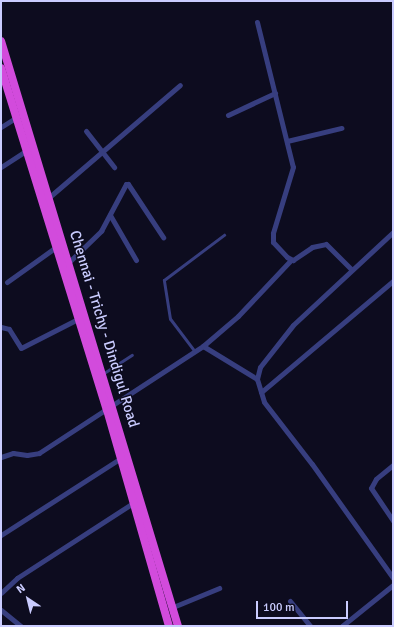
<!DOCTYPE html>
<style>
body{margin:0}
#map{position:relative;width:394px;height:627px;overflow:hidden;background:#0d0c1f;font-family:Signika,sans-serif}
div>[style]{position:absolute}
.service>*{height:2.5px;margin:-1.25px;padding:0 1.25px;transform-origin:1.25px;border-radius:1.25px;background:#373e7f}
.minor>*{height:5px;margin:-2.5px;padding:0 2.5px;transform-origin:2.5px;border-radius:2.5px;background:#373e7f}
.trunk>*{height:8px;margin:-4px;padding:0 4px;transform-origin:4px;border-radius:4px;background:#d24bdc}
span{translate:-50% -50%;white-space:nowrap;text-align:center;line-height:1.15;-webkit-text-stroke:3px #0d0c1f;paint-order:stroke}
.street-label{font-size:15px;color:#caccff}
.frame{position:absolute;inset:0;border:2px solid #caccff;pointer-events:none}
.north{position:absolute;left:8px;top:579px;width:40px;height:40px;-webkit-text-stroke:3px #0d0c1f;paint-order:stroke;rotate:325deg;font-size:11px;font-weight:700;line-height:16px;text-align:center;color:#caccff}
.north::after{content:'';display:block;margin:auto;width:14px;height:18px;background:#caccff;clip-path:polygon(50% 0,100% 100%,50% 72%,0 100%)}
.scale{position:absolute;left:256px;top:601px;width:92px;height:18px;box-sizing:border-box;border:2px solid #caccff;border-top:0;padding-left:5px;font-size:12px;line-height:14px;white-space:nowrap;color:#caccff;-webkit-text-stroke:3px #0d0c1f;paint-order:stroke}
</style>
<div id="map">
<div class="service">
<div style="left:195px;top:352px;width:41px;rotate:-127.1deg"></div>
<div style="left:170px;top:319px;width:39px;rotate:-99deg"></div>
<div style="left:164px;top:280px;width:75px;rotate:-36.9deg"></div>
<div style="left:104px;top:373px;width:33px;rotate:-33deg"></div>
</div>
<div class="minor">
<div style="left:257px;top:22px;width:149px;rotate:76.1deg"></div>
<div style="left:293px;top:167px;width:69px;rotate:106.9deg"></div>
<div style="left:273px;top:233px;width:9px;rotate:90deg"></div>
<div style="left:273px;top:242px;width:21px;rotate:47deg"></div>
<div style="left:287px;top:257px;width:7px;rotate:27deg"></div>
<div style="left:293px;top:260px;width:23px;rotate:-34deg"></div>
<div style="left:312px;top:247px;width:14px;rotate:-12deg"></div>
<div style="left:326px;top:244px;width:35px;rotate:45deg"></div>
<div style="left:228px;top:115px;width:52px;rotate:-25.1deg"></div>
<div style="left:1px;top:127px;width:19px;rotate:-32deg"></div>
<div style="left:86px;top:131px;width:46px;rotate:52.1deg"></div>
<div style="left:287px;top:141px;width:56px;rotate:-13.5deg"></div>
<div style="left:1px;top:167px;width:31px;rotate:-33deg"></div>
<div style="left:47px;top:199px;width:175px;rotate:-40.6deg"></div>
<div style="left:110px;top:215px;width:52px;rotate:60deg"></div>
<div style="left:69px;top:262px;width:45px;rotate:-44.1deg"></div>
<div style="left:101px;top:231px;width:53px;rotate:-62deg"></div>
<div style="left:126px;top:184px;width:2px"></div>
<div style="left:128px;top:184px;width:64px;rotate:56.6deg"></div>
<div style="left:393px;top:281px;width:172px;rotate:139.9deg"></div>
<div style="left:261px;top:392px;width:10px;rotate:73deg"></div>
<div style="left:264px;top:402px;width:78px;rotate:52.3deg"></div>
<div style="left:312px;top:464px;width:140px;rotate:54.6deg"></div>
<div style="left:7px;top:282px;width:60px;rotate:-35.5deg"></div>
<div style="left:1px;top:327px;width:8px;rotate:14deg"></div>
<div style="left:9px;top:329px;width:22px;rotate:58deg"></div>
<div style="left:21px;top:348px;width:66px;rotate:-27deg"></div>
<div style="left:203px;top:346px;width:46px;rotate:-40.6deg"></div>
<div style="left:238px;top:316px;width:77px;rotate:-46.6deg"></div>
<div style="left:261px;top:392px;width:14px;rotate:-107deg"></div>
<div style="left:257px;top:379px;width:12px;rotate:-76deg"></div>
<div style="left:260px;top:367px;width:53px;rotate:-51.8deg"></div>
<div style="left:293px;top:325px;width:137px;rotate:-42.9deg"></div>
<div style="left:1px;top:457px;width:13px;rotate:-18deg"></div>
<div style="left:13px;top:453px;width:14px;rotate:8deg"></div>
<div style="left:27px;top:455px;width:12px;rotate:-9deg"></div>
<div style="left:39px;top:453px;width:196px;rotate:-33.1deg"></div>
<div style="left:203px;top:346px;width:63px;rotate:31.4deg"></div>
<div style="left:393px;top:465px;width:22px;rotate:141deg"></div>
<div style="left:376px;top:479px;width:10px;rotate:119deg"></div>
<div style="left:371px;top:488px;width:40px;rotate:56deg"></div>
<div style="left:1px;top:535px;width:143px;rotate:-32.7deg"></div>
<div style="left:1px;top:593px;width:22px;rotate:-43deg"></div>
<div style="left:17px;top:578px;width:138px;rotate:-32.9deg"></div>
<div style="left:290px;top:601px;width:32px;rotate:51deg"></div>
<div style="left:173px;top:607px;width:50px;rotate:-22.4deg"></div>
<div style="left:1px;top:610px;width:26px;rotate:39deg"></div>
<div style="left:342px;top:626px;width:65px;rotate:-38.8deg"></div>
</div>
<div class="trunk">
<div style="left:1px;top:41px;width:611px;rotate:73.17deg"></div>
<div style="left:1px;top:68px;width:358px;rotate:72.8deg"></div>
<div style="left:107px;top:410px;width:225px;rotate:74deg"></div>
</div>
<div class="street-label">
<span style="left:104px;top:329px;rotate:73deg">Chennai - Trichy - Dindigul Road</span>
</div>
<div class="frame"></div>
<div class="north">N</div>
<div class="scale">100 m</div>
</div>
